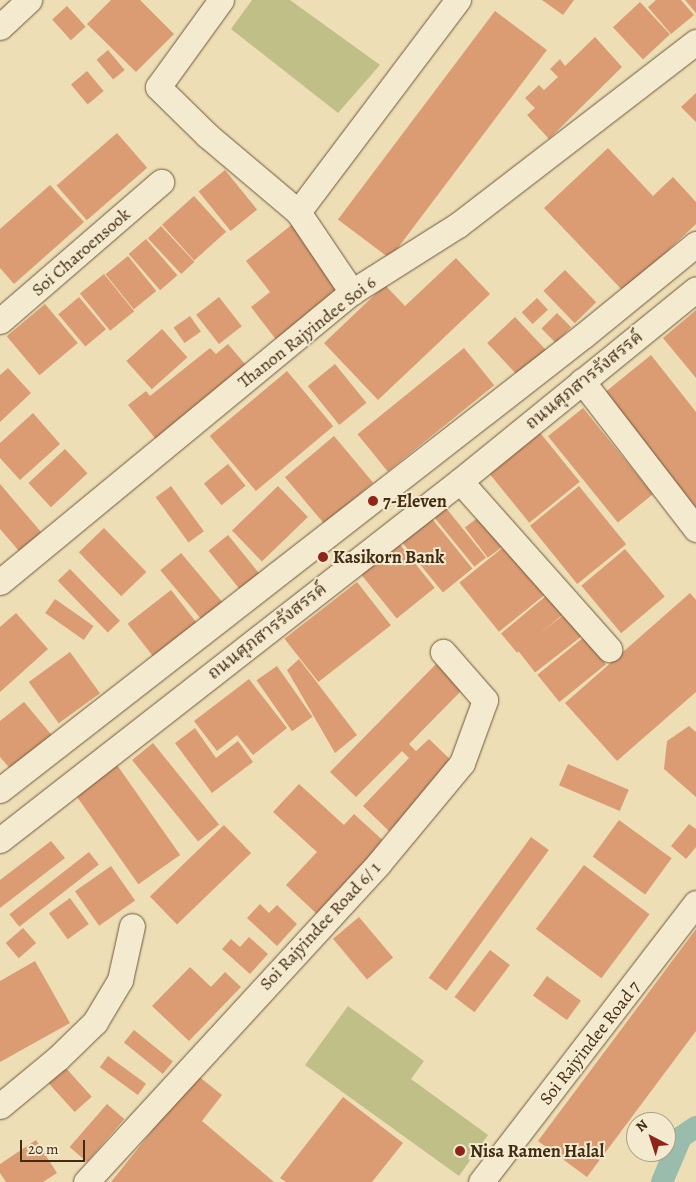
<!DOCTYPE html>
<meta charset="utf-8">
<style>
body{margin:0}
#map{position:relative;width:696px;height:1182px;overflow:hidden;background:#eedeb5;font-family:Alegreya,"Noto Serif Thai",serif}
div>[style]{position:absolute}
.green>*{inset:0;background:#c0bf88}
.canal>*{height:22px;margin:-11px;padding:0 11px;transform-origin:11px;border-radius:11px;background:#99bcad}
.building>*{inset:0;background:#db9c73;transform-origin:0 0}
.roads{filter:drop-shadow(0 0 1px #6d583c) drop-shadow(0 0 1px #6d583c)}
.minor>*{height:25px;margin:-12.5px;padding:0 12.5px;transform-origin:12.5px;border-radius:12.5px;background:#f4eacf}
.dots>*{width:14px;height:14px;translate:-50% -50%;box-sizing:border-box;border:2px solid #f4eacf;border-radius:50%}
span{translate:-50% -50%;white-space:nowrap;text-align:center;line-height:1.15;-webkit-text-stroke:4px #f4eacf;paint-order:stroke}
.street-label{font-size:18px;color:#422b13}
.poi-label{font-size:18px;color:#422b13;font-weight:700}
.left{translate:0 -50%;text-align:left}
.north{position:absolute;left:626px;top:1112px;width:50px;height:50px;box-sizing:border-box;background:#f4eacf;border:1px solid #ad9e84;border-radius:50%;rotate:320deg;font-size:14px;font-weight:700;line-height:20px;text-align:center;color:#422b13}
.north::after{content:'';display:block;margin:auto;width:18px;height:22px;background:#8f2418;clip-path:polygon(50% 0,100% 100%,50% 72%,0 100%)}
.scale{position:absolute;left:20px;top:1140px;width:65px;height:22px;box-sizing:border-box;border:2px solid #422b13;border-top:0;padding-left:6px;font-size:15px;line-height:18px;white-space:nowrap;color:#422b13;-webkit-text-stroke:4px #f4eacf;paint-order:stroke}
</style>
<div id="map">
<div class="green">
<div style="clip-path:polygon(252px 0,290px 0,380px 65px,338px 113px,231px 29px)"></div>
<div style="clip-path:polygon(348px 1006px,424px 1061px,411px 1079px,488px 1135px,459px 1176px,305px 1065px)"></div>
</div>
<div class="canal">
<div style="left:662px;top:1182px;width:49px;rotate:-67.1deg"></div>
<div style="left:681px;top:1137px;width:18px;rotate:-34deg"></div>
</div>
<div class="building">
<div style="clip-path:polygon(111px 0,140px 0,174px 34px,136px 72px,87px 24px)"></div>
<div style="clip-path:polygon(542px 0,574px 0,563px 15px)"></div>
<div style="clip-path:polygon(656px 0,681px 0,694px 15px,671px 34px,648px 7px)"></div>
<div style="clip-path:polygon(685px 0,696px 0,696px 13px)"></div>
<div style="left:640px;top:2px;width:44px;height:37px;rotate:47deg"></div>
<div style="left:67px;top:6px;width:28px;height:20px;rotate:48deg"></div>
<div style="left:495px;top:11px;width:65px;height:261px;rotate:37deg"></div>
<div style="clip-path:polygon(595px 37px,622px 67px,549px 139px,527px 115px,535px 108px,525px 98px,539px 85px,544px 90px,558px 77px,550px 69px,560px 59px,565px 66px)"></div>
<div style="left:108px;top:50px;width:26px;height:15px;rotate:50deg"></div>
<div style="left:87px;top:71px;width:26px;height:21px;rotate:50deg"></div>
<div style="clip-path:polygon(696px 93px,696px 122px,681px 107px)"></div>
<div style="left:117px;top:133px;width:46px;height:80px;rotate:49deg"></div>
<div style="clip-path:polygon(608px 148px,653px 196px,673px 177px,696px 202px,696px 224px,624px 292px,544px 208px)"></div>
<div style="left:225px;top:170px;width:51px;height:34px;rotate:51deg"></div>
<div style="clip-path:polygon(50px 185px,84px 222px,14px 284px,0 268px,0 229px)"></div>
<div style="left:194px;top:196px;width:48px;height:43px;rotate:48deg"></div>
<div style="clip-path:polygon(294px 223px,349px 292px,281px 346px,251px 307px,270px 292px,246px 261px)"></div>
<div style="left:161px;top:226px;width:49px;height:18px;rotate:47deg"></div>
<div style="left:146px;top:239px;width:48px;height:23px;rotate:49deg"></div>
<div style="left:128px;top:256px;width:45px;height:29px;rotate:51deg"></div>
<div style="clip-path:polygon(456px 258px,490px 294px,378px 400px,324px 343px,385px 285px,405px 306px)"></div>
<div style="left:565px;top:270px;width:45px;height:30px;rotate:46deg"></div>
<div style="left:104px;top:274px;width:48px;height:31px;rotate:51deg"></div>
<div style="left:79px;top:297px;width:42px;height:27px;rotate:50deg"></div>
<div style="left:219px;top:297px;width:37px;height:29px;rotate:52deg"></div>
<div style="left:537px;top:298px;width:16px;height:21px;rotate:47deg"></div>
<div style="left:45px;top:304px;width:51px;height:50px;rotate:50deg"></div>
<div style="clip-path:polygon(696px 310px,696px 378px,663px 338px)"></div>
<div style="left:557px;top:313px;width:20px;height:22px;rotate:45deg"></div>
<div style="left:190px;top:316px;width:19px;height:20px;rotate:55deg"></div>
<div style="left:515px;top:317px;width:49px;height:38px;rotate:47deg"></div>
<div style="left:162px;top:329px;width:38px;height:48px;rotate:48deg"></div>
<div style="clip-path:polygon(228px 344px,250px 370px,159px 443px,128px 405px,146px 391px,150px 396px,210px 348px,216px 354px)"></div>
<div style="left:464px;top:348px;width:48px;height:137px;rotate:51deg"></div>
<div style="clip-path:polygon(651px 355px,696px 412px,696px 510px,603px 394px)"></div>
<div style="left:335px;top:364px;width:50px;height:35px;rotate:51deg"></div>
<div style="clip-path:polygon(8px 368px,31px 393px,0 422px,0 375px)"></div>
<div style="left:287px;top:371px;width:72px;height:101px;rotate:50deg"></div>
<div style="left:583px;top:408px;width:111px;height:45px;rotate:51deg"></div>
<div style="clip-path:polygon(33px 413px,60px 444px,20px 480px,0 458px,0 443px)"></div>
<div style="left:537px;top:429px;width:68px;height:65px;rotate:51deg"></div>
<div style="left:334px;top:436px;width:61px;height:64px;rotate:50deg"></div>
<div style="left:65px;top:449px;width:33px;height:50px;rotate:47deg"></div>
<div style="left:228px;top:464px;width:28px;height:31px;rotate:51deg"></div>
<div style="clip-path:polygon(0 484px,41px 532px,19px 551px,0 529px)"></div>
<div style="left:171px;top:486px;width:56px;height:19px;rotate:54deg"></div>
<div style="left:278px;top:486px;width:43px;height:64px;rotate:46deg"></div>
<div style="left:579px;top:486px;width:75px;height:63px;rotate:51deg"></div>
<div style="left:442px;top:503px;width:70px;height:15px;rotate:51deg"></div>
<div style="left:429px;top:515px;width:69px;height:38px;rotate:51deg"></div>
<div style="left:480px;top:516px;width:38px;height:19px;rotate:53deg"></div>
<div style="left:104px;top:528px;width:61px;height:35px;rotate:46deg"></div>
<div style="left:228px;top:535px;width:55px;height:25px;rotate:51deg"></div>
<div style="left:397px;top:541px;width:60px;height:49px;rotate:51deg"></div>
<div style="left:506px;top:545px;width:63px;height:60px;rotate:51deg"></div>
<div style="left:625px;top:549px;width:62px;height:57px;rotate:50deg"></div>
<div style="left:181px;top:553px;width:68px;height:27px;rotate:50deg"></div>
<div style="left:70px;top:569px;width:72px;height:17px;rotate:46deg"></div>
<div style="left:357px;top:582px;width:55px;height:92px;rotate:52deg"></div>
<div style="left:171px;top:590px;width:48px;height:55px;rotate:52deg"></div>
<div style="clip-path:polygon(690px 593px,696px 600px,696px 692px,617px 761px,565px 703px)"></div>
<div style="left:547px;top:595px;width:25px;height:60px;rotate:50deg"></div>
<div style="left:55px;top:599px;width:47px;height:17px;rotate:35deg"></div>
<div style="clip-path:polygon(16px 613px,48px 649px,0 692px,0 627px)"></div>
<div style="left:566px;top:613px;width:28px;height:61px;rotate:52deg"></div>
<div style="left:584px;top:637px;width:35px;height:60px;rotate:51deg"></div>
<div style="left:70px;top:652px;width:51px;height:51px;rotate:54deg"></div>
<div style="clip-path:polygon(299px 659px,357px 735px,335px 753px,287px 670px)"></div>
<div style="clip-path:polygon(436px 664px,462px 690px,409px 744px,416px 751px,429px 739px,455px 764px,389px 831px,363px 806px,409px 758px,402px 751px,356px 797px,330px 772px)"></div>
<div style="left:277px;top:666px;width:62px;height:25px;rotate:55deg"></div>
<div style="clip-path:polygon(249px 679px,287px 728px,253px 755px,237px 735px,217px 751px,194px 721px)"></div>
<div style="clip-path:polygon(24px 702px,55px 739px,14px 773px,0 757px,0 721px)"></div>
<div style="clip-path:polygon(689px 726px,696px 732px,696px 797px,664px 769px,667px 741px)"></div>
<div style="clip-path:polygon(195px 728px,216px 758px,238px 741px,253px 762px,212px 793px,175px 743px)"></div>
<div style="left:153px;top:743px;width:105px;height:27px;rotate:51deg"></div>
<div style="left:568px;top:764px;width:66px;height:23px;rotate:23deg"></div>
<div style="left:117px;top:765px;width:110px;height:51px;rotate:55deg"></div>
<div style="clip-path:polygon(299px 784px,344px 825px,354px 814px,387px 844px,320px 917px,286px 885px,317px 852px,273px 812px)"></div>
<div style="left:619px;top:820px;width:65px;height:45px;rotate:36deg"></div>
<div style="clip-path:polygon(689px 824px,696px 829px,696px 847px,686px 859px,671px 846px)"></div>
<div style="left:224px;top:825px;width:39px;height:103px;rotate:46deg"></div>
<div style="left:531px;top:837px;width:22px;height:174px;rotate:36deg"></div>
<div style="clip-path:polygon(51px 841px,65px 858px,0 908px,0 880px)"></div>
<div style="left:89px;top:852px;width:16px;height:101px;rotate:52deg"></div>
<div style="left:584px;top:865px;width:82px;height:80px;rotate:37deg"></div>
<div style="left:111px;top:866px;width:42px;height:44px;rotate:55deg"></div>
<div style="left:70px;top:898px;width:32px;height:26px;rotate:54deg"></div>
<div style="clip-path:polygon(260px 904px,269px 913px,277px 905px,297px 924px,277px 946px,247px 918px)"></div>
<div style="left:359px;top:917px;width:53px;height:34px;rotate:50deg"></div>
<div style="left:23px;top:928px;width:20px;height:23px;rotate:49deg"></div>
<div style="clip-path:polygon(696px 929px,696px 1031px,587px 1177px,538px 1141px)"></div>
<div style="clip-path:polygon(249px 937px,268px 954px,250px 974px,222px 949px,231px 939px,240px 947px)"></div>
<div style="left:490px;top:950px;width:25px;height:59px;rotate:37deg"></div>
<div style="clip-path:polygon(35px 961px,70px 1023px,0 1062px,0 981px)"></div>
<div style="clip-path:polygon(190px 967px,211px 987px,225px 972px,241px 987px,189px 1041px,152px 1006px)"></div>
<div style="left:547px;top:976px;width:42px;height:24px;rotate:36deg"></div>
<div style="left:134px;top:1030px;width:50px;height:16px;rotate:39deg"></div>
<div style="left:108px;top:1056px;width:47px;height:14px;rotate:36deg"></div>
<div style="left:65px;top:1067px;width:40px;height:23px;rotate:48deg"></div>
<div style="clip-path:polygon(197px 1075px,222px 1095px,202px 1121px,274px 1182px,111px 1182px)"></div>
<div style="clip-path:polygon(343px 1097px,403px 1143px,372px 1182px,286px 1182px,280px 1178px)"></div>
<div style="left:107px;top:1104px;width:23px;height:57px;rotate:41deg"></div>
<div style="clip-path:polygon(36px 1140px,57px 1173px,43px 1182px,6px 1182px,0 1173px,0 1164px)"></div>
</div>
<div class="roads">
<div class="minor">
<div style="left:221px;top:0;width:107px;rotate:125.9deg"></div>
<div style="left:158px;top:87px;width:69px;rotate:44.4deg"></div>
<div style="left:207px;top:135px;width:119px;rotate:40.2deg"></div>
<div style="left:298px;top:212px;width:97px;rotate:56deg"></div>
<div style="left:0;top:27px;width:40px;rotate:-43deg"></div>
<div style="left:298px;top:212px;width:266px;rotate:-53deg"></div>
<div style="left:0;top:321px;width:213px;rotate:-40.8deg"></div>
<div style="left:582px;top:381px;width:187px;rotate:52.4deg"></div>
<div style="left:460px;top:481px;width:225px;rotate:48.4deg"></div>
<div style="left:0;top:582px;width:456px;rotate:-39.5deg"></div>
<div style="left:352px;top:292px;width:125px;rotate:-32.3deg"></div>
<div style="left:458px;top:225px;width:300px;rotate:-37.6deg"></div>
<div style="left:0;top:790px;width:739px;rotate:-37.91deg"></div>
<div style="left:583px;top:336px;width:146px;rotate:-39.2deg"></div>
<div style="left:0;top:840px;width:584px;rotate:-37.97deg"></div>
<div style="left:460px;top:481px;width:304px;rotate:-39.1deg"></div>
<div style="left:0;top:1106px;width:75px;rotate:-39.6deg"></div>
<div style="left:58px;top:1058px;width:52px;rotate:-44.2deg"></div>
<div style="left:95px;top:1022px;width:49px;rotate:-59.2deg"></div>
<div style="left:120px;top:980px;width:55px;rotate:-77.5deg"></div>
<div style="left:86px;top:1182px;width:433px;rotate:-47.4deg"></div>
<div style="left:379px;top:863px;width:130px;rotate:-50.3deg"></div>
<div style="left:462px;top:763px;width:67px;rotate:-69.9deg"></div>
<div style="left:485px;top:700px;width:64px;rotate:-131.2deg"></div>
<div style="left:481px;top:1182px;width:352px;rotate:-52.4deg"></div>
</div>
</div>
<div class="dots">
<div style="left:373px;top:501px;background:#8f2418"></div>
<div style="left:323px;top:557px;background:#8f2418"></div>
<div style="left:460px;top:1151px;background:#8f2418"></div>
</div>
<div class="street-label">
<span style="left:81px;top:252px;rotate:-41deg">Soi Charoensook</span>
<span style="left:307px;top:332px;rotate:-38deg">Thanon Rajyindee Soi 6</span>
<span style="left:584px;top:380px;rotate:-39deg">ถนนศุภสารรังสรรค์</span>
<span style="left:267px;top:631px;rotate:-38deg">ถนนศุภสารรังสรรค์</span>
<span style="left:320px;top:926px;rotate:-47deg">Soi Rajyindee Road 6/ 1</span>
<span style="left:590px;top:1043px;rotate:-52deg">Soi Rajyindee Road 7</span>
</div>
<div class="poi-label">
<span class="left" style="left:383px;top:501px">7-Eleven</span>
<span class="left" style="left:333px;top:557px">Kasikorn Bank</span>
<span class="left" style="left:470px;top:1151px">Nisa Ramen Halal</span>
</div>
<div class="north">N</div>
<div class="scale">20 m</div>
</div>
